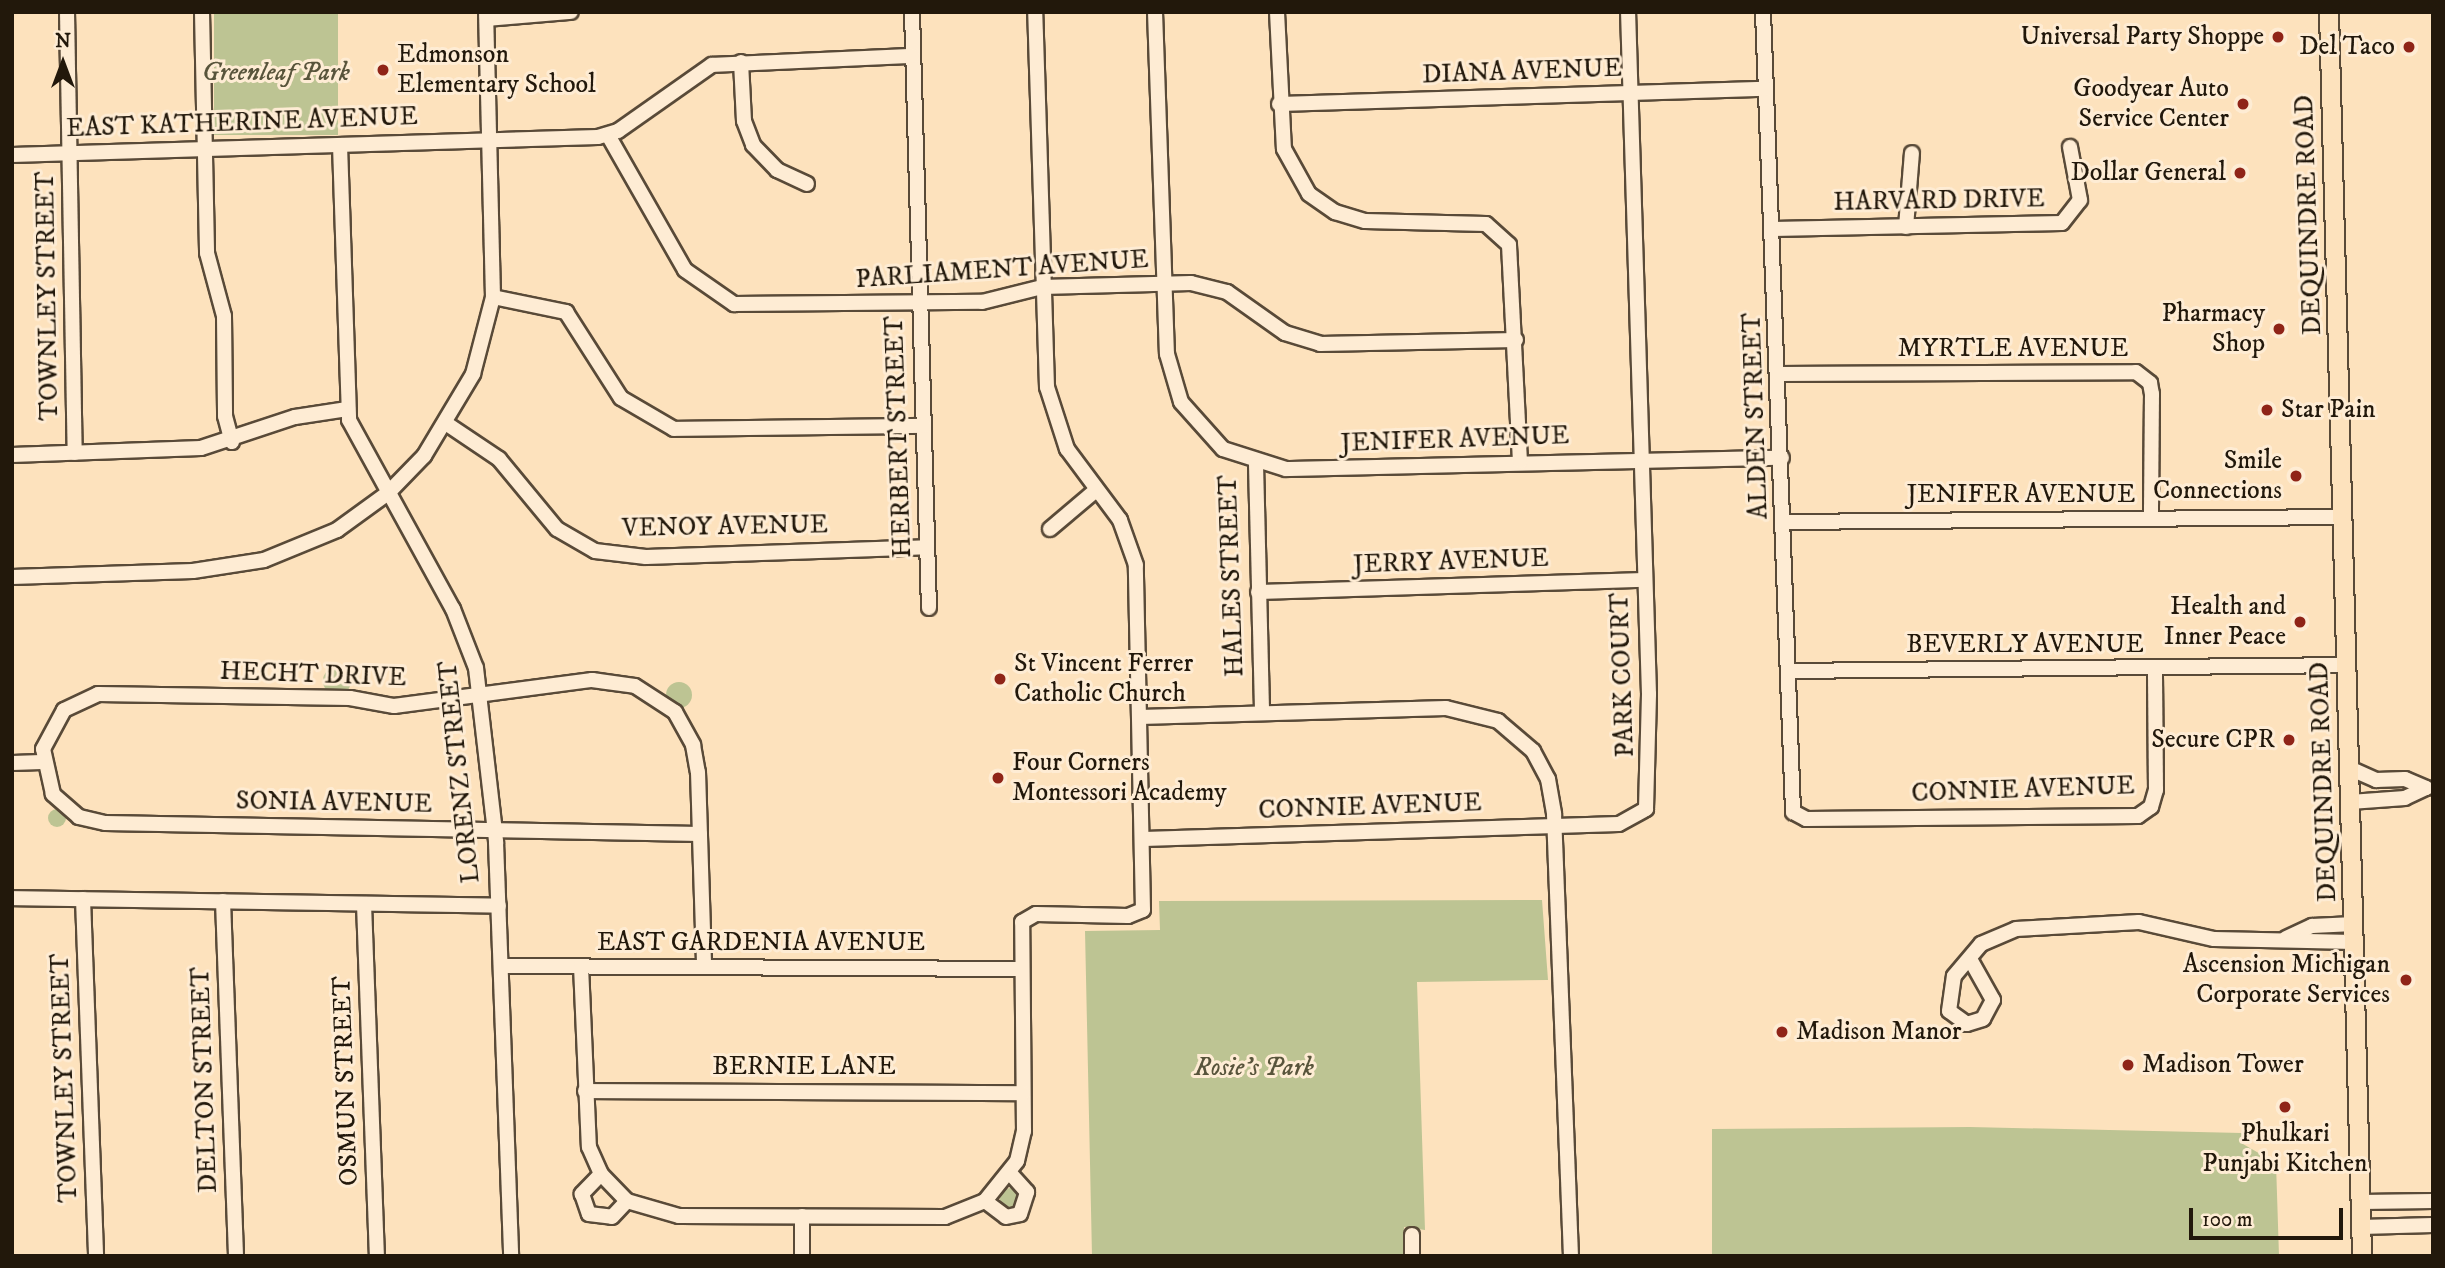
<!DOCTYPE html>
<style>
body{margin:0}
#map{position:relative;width:2445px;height:1268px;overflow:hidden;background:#fde2bd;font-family:"IM FELL DW Pica",serif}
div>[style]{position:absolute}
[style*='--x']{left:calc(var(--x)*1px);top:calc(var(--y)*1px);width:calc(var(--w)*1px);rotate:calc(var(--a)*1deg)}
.green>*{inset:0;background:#bdc493;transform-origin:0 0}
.round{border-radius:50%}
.roads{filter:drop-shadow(2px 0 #594a38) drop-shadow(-2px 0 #594a38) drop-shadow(0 2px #594a38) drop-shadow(0 -2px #594a38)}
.minor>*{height:14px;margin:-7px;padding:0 7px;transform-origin:7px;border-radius:7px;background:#feecd4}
.major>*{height:18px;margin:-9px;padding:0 9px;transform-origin:9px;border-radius:9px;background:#fde2bd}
.dots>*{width:19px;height:19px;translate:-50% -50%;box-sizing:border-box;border:4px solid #feecd4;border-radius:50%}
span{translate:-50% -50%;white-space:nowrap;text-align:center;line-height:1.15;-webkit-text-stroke:6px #feecd4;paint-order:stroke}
.poi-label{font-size:26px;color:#22180b}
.right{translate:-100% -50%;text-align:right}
.left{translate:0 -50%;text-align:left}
.street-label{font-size:26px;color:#22180b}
.park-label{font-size:26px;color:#58543b;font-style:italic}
.frame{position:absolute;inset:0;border:14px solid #22180b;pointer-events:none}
.north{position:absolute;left:28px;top:28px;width:70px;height:70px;-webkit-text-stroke:5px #feecd4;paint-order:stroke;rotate:0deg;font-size:19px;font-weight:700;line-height:28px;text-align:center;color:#22180b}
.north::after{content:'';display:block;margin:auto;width:24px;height:32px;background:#22180b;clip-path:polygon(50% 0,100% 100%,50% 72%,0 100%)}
.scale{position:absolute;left:2189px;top:1208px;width:154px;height:32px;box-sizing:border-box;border:4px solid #22180b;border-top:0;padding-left:9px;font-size:21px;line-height:24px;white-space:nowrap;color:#22180b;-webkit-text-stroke:5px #feecd4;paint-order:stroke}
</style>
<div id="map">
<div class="green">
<i style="left:214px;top:12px;width:124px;height:123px"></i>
<i class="round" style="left:323px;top:667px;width:28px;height:28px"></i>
<i class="round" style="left:666px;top:682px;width:26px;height:26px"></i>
<i class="round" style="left:48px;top:809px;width:18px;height:18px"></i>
<i style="clip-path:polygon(1542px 900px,1548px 980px,1417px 982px,1425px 1230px,1404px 1227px,1405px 1256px,1092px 1256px,1085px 931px,1160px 930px,1159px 901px)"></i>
<i style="clip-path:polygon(1970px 1127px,2242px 1133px,2243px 1144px,2276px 1163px,2279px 1256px,1712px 1256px,1712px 1129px)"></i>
<i class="round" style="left:1000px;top:1188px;width:22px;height:22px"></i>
</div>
<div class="roads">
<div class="minor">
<i style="--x:67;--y:12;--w:441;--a:89"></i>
<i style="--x:202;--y:12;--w:241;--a:88.8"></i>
<i style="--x:207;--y:253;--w:65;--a:74.9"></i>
<i style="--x:224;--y:316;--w:100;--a:89.4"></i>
<i style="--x:225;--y:416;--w:27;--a:75"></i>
<i style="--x:912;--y:12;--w:596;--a:88.37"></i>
<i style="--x:1155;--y:12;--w:342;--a:88"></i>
<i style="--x:1167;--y:354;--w:50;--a:73.7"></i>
<i style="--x:1181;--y:402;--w:63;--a:48.2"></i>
<i style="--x:1223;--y:449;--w:66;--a:17.6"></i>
<i style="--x:1286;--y:469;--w:496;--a:-1.3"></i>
<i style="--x:1277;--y:12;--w:137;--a:87.1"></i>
<i style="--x:1284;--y:149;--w:51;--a:60.9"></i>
<i style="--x:1309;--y:194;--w:32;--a:35"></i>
<i style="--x:1335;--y:212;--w:31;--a:17"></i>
<i style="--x:1365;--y:221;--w:121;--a:1.4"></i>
<i style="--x:1486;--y:224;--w:31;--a:42"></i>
<i style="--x:1509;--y:245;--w:217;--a:87.1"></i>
<i style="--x:1763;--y:12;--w:801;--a:87.85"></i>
<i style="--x:1793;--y:812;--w:15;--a:28"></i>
<i style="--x:1806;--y:819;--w:332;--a:-0.5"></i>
<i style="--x:2138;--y:816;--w:16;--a:-35"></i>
<i style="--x:2151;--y:807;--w:18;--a:-74"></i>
<i style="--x:2156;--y:790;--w:122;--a:-90.5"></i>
<i style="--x:487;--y:19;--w:84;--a:-4.8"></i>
<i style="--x:741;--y:62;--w:59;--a:87.1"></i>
<i style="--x:744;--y:121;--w:26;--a:69"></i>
<i style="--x:753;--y:145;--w:35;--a:46"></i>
<i style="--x:777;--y:170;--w:33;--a:25"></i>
<i style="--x:1279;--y:104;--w:487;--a:-1.8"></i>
<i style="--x:608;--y:135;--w:155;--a:60.3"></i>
<i style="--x:685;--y:270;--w:60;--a:34.8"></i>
<i style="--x:734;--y:304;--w:248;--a:-0.5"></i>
<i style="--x:982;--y:302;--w:62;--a:-14"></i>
<i style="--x:1042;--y:287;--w:149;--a:-1.5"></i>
<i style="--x:1191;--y:283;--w:37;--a:14"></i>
<i style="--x:1227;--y:292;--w:71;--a:35.3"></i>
<i style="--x:1285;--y:333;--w:37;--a:17"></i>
<i style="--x:1320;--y:344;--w:196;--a:-1.2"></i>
<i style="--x:340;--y:145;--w:275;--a:88.1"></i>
<i style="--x:349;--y:420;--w:216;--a:61.2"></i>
<i style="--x:453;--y:609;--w:63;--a:68.7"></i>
<i style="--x:476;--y:668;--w:175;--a:83.4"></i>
<i style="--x:496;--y:842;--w:414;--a:87.9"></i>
<i style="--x:12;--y:155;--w:586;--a:-1.76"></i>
<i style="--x:598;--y:137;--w:21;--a:-17"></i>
<i style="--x:618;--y:131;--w:115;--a:-35.1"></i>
<i style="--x:712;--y:65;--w:201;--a:-2.6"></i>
<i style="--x:1906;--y:227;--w:74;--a:-85.4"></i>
<i style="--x:1773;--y:229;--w:289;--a:-1.2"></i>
<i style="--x:2062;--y:223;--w:29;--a:-52"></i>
<i style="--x:2080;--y:200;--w:54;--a:-100.7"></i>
<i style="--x:493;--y:297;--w:75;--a:11.6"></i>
<i style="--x:566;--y:312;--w:102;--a:57.4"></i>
<i style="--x:621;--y:398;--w:61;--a:30.3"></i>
<i style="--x:674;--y:429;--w:250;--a:-0.7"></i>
<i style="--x:1779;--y:374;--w:357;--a:-0.3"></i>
<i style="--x:2136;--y:372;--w:18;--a:38"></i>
<i style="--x:2150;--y:383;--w:11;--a:80"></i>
<i style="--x:2152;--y:394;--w:124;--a:90.5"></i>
<i style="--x:447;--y:424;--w:63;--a:33.9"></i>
<i style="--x:499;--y:459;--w:91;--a:50.4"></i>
<i style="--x:557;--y:529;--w:44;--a:30.1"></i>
<i style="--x:595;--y:551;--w:51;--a:6.7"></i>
<i style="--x:646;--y:557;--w:281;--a:-2"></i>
<i style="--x:12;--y:455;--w:189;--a:-2.1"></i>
<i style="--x:201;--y:448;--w:99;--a:-18.3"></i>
<i style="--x:295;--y:417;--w:53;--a:-8.7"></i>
<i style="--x:1256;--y:464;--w:249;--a:88.6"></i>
<i style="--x:1784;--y:522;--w:559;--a:-0.51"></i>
<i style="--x:1050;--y:529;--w:59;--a:-40.2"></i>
<i style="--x:12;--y:577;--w:181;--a:-1.9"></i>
<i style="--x:193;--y:571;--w:72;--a:-8.8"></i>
<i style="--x:264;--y:560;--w:79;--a:-22.3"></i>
<i style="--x:337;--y:530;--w:63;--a:-36"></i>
<i style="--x:388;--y:493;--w:52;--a:-45.8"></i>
<i style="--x:424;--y:456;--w:96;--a:-59.1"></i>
<i style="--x:473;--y:374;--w:80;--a:-75.4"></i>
<i style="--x:493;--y:297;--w:285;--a:-91.4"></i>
<i style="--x:1258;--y:592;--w:387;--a:-1.8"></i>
<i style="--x:1788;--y:671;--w:559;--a:-0.61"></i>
<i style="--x:1140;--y:717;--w:306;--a:-1.7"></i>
<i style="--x:1446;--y:708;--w:54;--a:14"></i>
<i style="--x:1498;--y:721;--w:46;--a:40.6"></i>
<i style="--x:1533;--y:751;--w:32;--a:62"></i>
<i style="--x:1548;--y:779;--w:36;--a:80"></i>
<i style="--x:1554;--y:814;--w:442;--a:87.8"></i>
<i style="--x:12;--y:763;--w:30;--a:-2"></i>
<i style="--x:2349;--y:768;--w:30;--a:24"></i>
<i style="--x:2376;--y:780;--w:29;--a:-2"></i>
<i style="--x:2405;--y:779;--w:23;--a:23"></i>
<i style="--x:2426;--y:788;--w:23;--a:155"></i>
<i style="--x:2405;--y:798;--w:55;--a:175.8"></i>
<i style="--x:700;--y:834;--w:595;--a:-178.94"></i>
<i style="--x:105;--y:823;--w:27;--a:-167"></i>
<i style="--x:79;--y:817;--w:35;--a:-139"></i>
<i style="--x:53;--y:794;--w:46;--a:-102.5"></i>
<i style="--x:43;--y:749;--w:44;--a:-61.7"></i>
<i style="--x:64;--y:710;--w:38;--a:-25"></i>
<i style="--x:98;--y:694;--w:252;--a:0.9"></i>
<i style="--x:350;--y:698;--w:45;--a:10.3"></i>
<i style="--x:394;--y:706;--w:200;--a:-7.5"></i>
<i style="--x:592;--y:680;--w:43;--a:7.9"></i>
<i style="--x:635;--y:686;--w:48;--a:33"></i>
<i style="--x:675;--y:712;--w:38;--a:61"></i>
<i style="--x:693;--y:745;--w:27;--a:80"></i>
<i style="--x:698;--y:772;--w:195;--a:88.2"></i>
<i style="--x:1144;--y:839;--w:475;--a:-1.8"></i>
<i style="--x:1619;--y:824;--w:31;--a:-29"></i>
<i style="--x:1646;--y:809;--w:115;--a:-88.5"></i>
<i style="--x:1649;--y:694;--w:682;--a:-91.76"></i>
<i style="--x:12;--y:898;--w:487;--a:0.9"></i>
<i style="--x:83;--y:899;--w:357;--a:87.9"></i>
<i style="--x:223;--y:901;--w:355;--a:87.9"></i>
<i style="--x:364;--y:904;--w:352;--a:87.9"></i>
<i style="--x:2286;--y:938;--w:29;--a:-25"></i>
<i style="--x:2312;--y:926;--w:42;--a:-2.7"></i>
<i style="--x:1970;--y:959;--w:47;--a:60.7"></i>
<i style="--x:1993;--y:1000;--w:21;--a:118"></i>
<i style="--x:1983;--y:1019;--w:17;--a:163"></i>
<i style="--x:1967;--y:1024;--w:22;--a:-144"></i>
<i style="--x:1949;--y:1011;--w:35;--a:-82"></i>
<i style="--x:1954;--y:976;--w:42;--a:-49.8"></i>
<i style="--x:1981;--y:944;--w:38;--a:-23"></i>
<i style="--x:2016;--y:929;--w:123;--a:-3.3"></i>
<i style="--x:2139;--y:922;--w:77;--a:12.8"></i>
<i style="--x:2214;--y:939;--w:140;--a:1.2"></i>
<i style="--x:501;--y:966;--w:519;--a:0.33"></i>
<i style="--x:581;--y:966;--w:181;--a:87.5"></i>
<i style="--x:589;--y:1147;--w:30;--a:66"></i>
<i style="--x:601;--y:1174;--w:37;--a:46"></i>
<i style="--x:627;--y:1201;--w:54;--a:16.1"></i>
<i style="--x:679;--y:1216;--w:266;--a:0.2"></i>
<i style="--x:945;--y:1217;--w:43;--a:-21.8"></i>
<i style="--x:985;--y:1201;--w:51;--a:-51.3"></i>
<i style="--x:1017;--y:1161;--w:31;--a:-77"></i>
<i style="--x:1024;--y:1131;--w:209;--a:-90.5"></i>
<i style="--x:1022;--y:922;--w:16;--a:-30"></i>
<i style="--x:1036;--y:914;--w:92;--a:1.2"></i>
<i style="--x:1128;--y:916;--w:16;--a:-22"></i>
<i style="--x:1143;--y:910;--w:345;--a:-91.2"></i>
<i style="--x:1136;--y:565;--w:48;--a:-109.6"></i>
<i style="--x:1120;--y:520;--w:89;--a:-126.7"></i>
<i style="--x:1067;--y:449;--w:65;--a:-107.9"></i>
<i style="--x:1047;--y:387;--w:375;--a:-91.8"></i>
<i style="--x:585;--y:1091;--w:438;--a:0.3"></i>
<i style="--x:601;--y:1174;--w:28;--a:134"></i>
<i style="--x:582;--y:1194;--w:21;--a:71"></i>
<i style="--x:589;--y:1214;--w:23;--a:7"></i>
<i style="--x:612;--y:1217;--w:22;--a:-47"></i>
<i style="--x:985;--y:1201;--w:26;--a:37"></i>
<i style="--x:1006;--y:1217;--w:14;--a:-12"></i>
<i style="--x:1020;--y:1214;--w:23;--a:-72"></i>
<i style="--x:1027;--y:1192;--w:24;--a:-132"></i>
<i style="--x:2361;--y:1202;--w:72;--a:-0.8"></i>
<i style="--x:2361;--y:1227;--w:72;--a:-1.6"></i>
<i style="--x:1412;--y:1235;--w:21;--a:90"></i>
<i style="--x:802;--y:1256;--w:40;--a:-90"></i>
</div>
<div class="major">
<i style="--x:2329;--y:12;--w:1244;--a:88.48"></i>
</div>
</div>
<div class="dots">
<i style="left:2278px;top:37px;background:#8f2418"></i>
<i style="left:2409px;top:47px;background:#8f2418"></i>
<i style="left:383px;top:70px;background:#8f2418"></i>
<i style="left:2243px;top:104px;background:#8f2418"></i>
<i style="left:2240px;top:173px;background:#8f2418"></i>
<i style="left:2279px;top:329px;background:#8f2418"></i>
<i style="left:2267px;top:410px;background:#8f2418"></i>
<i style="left:2296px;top:476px;background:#8f2418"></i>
<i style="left:2300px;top:622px;background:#8f2418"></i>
<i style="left:1000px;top:679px;background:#8f2418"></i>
<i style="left:2289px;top:740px;background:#8f2418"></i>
<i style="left:998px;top:778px;background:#8f2418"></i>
<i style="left:2406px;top:980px;background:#8f2418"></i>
<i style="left:1782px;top:1032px;background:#8f2418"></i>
<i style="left:2128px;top:1065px;background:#8f2418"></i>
<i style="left:2285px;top:1107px;background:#8f2418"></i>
</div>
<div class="poi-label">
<span class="right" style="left:2264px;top:37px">Universal Party Shoppe</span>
<span class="right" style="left:2395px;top:47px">Del Taco</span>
<span class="left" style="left:397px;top:70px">Edmonson<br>Elementary School</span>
<span class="right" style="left:2229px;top:104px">Goodyear Auto<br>Service Center</span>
<span class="right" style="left:2226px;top:173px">Dollar General</span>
<span class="right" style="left:2265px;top:329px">Pharmacy<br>Shop</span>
<span class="left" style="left:2281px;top:410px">Star Pain</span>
<span class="right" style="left:2282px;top:476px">Smile<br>Connections</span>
<span class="right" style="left:2286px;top:622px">Health and<br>Inner Peace</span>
<span class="left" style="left:1014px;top:679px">St Vincent Ferrer<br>Catholic Church</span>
<span class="right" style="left:2275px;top:740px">Secure CPR</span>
<span class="left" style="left:1012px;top:778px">Four Corners<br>Montessori Academy</span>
<span class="right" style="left:2390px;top:980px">Ascension Michigan<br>Corporate Services</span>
<span class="left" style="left:1796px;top:1032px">Madison Manor</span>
<span class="left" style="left:2142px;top:1065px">Madison Tower</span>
<span style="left:2285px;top:1149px">Phulkari<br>Punjabi Kitchen</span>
</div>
<div class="street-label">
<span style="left:1522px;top:72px;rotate:-2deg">DIANA AVENUE</span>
<span style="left:242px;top:123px;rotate:-2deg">EAST KATHERINE AVENUE</span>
<span style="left:1939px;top:201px;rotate:-1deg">HARVARD DRIVE</span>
<span style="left:2309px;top:215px;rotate:-92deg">DEQUINDRE ROAD</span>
<span style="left:1002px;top:270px;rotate:-4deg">PARLIAMENT AVENUE</span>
<span style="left:48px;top:296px;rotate:-91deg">TOWNLEY STREET</span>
<span style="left:2013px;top:349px">MYRTLE AVENUE</span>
<span style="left:1756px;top:416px;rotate:-92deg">ALDEN STREET</span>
<span style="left:899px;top:437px;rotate:-92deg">HERBERT STREET</span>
<span style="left:1455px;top:440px;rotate:-2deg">JENIFER AVENUE</span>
<span style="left:2021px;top:495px">JENIFER AVENUE</span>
<span style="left:725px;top:527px;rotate:-1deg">VENOY AVENUE</span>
<span style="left:1451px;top:562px;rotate:-2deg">JERRY AVENUE</span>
<span style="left:1232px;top:576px;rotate:-92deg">HALES STREET</span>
<span style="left:2025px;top:645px">BEVERLY AVENUE</span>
<span style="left:313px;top:675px;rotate:2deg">HECHT DRIVE</span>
<span style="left:1623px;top:675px;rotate:-92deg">PARK COURT</span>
<span style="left:460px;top:772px;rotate:-96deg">LORENZ STREET</span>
<span style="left:2324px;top:782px;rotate:-92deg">DEQUINDRE ROAD</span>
<span style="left:2023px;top:790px;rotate:-2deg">CONNIE AVENUE</span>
<span style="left:334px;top:803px;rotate:1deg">SONIA AVENUE</span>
<span style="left:1370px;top:807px;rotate:-2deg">CONNIE AVENUE</span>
<span style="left:761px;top:943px">EAST GARDENIA AVENUE</span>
<span style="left:804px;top:1067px">BERNIE LANE</span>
<span style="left:65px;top:1078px;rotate:-92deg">TOWNLEY STREET</span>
<span style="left:205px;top:1080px;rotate:-92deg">DELTON STREET</span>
<span style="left:346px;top:1081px;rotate:-92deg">OSMUN STREET</span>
</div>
<div class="park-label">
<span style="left:276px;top:73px">Greenleaf Park</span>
<span style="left:1254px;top:1068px">Rosie's Park</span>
</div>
<div class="frame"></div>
<div class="north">N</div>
<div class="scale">100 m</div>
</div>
